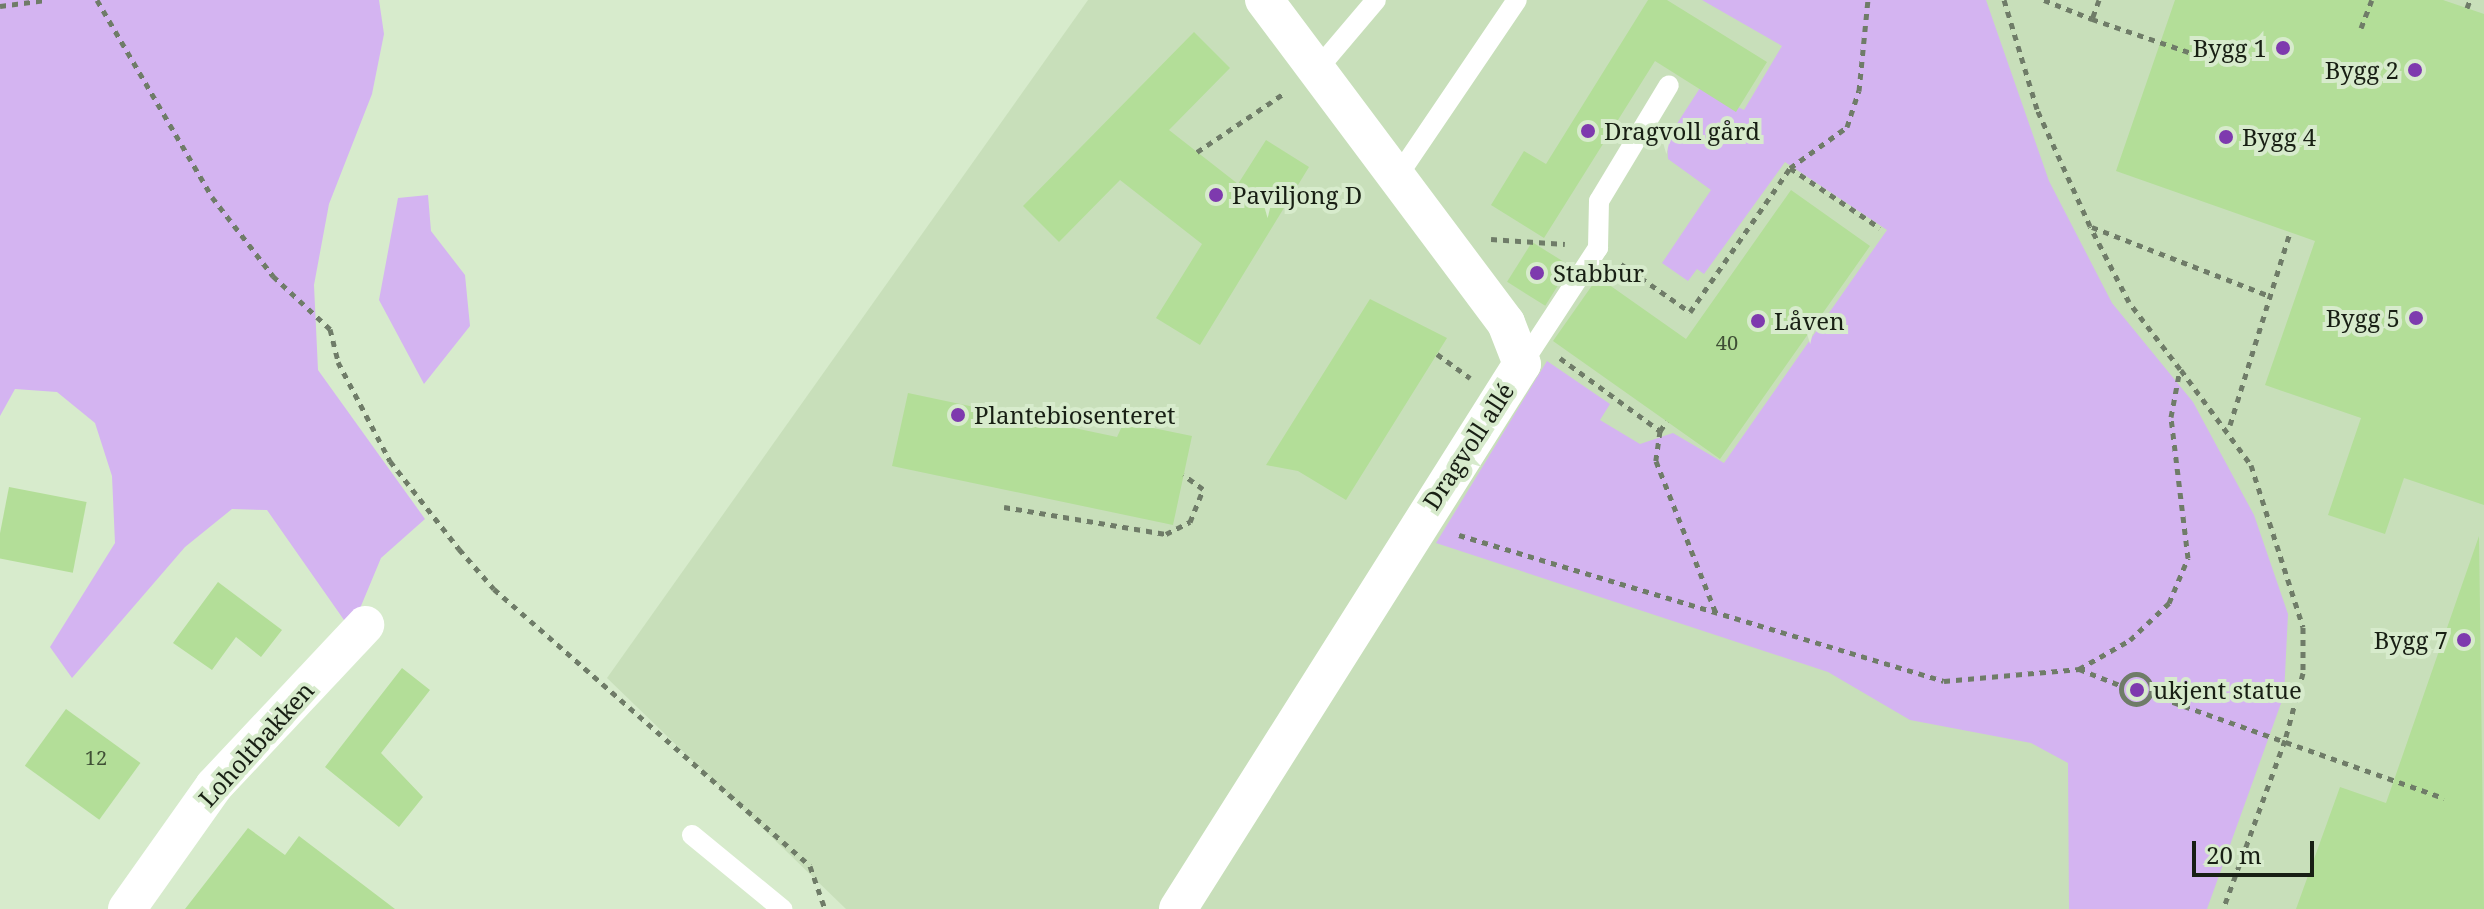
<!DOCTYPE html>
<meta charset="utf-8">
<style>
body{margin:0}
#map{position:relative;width:2484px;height:909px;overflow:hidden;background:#d7ebcc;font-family:"Noto Serif",serif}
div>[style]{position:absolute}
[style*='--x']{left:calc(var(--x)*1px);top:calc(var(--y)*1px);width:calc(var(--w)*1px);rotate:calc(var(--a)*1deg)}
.built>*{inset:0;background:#c8dfba}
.green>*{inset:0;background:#d4b4f1}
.building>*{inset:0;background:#b3de98;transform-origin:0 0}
.path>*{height:5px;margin-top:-2.5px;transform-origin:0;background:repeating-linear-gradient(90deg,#6f7c68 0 6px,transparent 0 12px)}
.path>.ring{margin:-2.5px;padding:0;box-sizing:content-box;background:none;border:5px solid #6f7c68;border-radius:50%}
.service>*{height:20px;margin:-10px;padding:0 10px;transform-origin:10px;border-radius:10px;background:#fff}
.minor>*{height:38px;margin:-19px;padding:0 19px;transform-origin:19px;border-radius:19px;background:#fff}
.dots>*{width:22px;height:22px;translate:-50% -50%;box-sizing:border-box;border:4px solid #d7ebcc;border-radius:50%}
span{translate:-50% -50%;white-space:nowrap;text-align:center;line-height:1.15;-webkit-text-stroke:8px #d7ebcc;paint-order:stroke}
.number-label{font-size:20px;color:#3f4f35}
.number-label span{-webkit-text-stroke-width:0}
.poi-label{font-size:24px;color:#181f14}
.right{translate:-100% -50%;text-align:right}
.left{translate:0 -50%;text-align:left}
.street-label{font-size:24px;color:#181f14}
.scale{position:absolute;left:2192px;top:841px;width:122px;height:36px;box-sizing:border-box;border:4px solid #181f14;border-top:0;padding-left:10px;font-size:24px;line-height:28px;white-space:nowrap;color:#181f14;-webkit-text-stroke:6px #d7ebcc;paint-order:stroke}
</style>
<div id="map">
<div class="built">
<i style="clip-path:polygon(1088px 0,2484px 0,2484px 909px,846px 909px,607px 678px)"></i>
</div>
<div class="green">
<i style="clip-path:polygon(0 0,379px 0,384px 34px,372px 94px,329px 204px,314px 285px,318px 370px,425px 519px,381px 558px,351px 630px,267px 510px,232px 509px,185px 547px,72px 678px,50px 647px,115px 543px,112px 476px,95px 423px,57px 392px,15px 389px,0 416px)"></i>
<i style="clip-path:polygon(1702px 0,1986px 0,2049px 181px,2112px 303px,2193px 402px,2254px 515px,2288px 614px,2284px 695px,2207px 909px,2069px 909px,2068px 763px,2031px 743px,1910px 720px,1828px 672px,1436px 543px,1547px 361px,1610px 404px,1600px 420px,1640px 444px,1673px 433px,1724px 463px,1887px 230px,1785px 162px,1704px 274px,1697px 269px,1688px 281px,1662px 263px,1711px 190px,1668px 159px,1667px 139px,1700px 88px,1744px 110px,1782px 46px)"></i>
<i style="clip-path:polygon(428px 195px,431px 231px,465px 275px,470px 326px,424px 384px,379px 300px,398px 198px)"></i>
</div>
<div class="building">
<i style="clip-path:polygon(1648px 0,1667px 0,1767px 62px,1736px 112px,1655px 61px,1544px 238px,1491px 205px,1524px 151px,1546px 164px)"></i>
<i style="clip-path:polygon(2175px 0,2443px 0,2484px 14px,2484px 505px,2404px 478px,2385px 534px,2328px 515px,2361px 418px,2265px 385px,2315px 241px,2116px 171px)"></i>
<i style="clip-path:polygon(1194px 32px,1230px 68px,1169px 130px,1238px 184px,1266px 140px,1309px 167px,1200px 345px,1156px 318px,1202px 244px,1120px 180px,1059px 242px,1023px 206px)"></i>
<i style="clip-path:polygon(1791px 190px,1870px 246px,1720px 459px,1553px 341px,1598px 277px,1686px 339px)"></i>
<i style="left:1532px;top:242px;width:45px;height:47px;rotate:32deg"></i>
<i style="clip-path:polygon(1370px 299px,1447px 338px,1346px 500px,1298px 471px,1266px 465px)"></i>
<i style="clip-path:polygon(908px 393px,1117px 437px,1124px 422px,1192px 436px,1173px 525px,892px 466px)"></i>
<i style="left:9px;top:487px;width:79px;height:72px;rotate:11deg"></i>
<i style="clip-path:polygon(2479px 536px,2484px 909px,2296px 909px,2340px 787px,2386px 803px)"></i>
<i style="clip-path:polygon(218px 582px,282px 630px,261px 657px,236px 637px,212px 670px,173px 643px)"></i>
<i style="clip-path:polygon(402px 668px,430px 690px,381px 753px,423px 797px,399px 827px,325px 767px)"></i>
<i style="left:66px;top:709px;width:92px;height:70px;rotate:36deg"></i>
<i style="clip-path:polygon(248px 828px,285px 855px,299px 836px,395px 909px,185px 909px)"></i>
</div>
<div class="path">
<i style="--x:97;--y:0;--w:228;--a:59.7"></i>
<i style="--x:212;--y:197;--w:100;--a:52.3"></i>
<i style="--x:273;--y:276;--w:78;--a:42.9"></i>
<i style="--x:330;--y:329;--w:34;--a:76"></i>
<i style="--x:338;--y:362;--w:112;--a:62.3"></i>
<i style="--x:390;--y:461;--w:112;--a:51.9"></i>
<i style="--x:459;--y:549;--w:53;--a:48.8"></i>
<i style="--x:494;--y:589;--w:420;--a:41.2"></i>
<i style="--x:810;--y:866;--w:46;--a:70.8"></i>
<i style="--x:2044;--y:0;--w:52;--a:21.6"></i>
<i style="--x:2099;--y:0;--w:20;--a:110"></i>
<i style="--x:2092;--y:19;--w:124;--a:18.9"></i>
<i style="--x:0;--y:6;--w:46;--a:-7.4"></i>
<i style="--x:2467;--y:8;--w:9;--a:-69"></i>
<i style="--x:2361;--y:28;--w:30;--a:-69"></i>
<i style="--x:1197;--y:152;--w:107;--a:-34"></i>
<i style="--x:1790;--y:168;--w:108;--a:33.7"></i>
<i style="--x:2092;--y:227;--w:191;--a:21.2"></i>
<i style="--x:1491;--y:239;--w:74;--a:3.9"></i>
<i style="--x:1621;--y:264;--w:84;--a:34.8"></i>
<i style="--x:1690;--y:312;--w:175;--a:-55.2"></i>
<i style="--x:1790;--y:168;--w:70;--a:-35.7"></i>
<i style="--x:1847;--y:127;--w:38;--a:-72"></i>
<i style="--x:1859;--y:91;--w:91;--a:-84.4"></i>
<i style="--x:1437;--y:354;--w:41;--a:36"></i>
<i style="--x:1560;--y:358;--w:124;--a:36.1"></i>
<i style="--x:1660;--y:431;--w:30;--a:98"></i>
<i style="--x:1656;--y:461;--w:163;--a:68.5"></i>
<i style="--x:2181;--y:370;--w:118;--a:53.6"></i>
<i style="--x:2251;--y:465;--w:170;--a:72.2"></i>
<i style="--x:2303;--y:627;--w:46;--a:90"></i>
<i style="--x:2303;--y:673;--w:69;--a:105"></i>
<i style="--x:2285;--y:740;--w:180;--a:110.1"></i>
<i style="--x:2230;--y:425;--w:202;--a:-72.7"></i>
<i style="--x:1660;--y:431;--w:12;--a:-55"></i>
<i style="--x:1004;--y:507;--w:164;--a:9.5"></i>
<i style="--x:1166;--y:534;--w:27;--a:-27"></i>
<i style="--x:1190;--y:522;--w:35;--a:-68"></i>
<i style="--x:1203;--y:489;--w:24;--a:-144"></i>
<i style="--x:1459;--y:535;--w:506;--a:16.75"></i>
<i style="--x:1944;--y:681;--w:136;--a:-5.1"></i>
<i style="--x:2079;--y:669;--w:59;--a:-29.6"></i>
<i style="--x:2130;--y:640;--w:54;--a:-43.5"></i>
<i style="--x:2169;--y:603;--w:49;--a:-67.1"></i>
<i style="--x:2188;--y:558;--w:142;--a:-96.9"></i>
<i style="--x:2171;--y:417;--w:49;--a:-79.4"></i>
<i style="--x:2180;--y:369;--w:84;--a:-127.3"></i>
<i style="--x:2129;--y:302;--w:85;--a:-117.2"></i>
<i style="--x:2090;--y:226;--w:128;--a:-114.4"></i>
<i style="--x:2037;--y:109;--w:114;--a:-106.8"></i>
<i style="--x:2079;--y:669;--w:46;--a:21.6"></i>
<i class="ring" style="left:2121px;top:674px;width:25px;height:25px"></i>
<i style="--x:2150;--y:694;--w:312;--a:19.5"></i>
</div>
<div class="service">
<i style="--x:1315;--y:72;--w:94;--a:-49.7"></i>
<i style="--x:1395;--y:180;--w:217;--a:-55.9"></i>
<i style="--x:1522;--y:364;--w:139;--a:-56.8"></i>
<i style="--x:1598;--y:248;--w:47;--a:-88.8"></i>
<i style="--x:1599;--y:201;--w:135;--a:-58.9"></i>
<i style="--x:692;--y:835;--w:117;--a:39.4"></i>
</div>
<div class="minor">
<i style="--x:127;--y:909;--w:151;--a:-54.7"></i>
<i style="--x:214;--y:786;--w:221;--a:-46.8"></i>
<i style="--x:1178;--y:909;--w:644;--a:-57.74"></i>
<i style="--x:1522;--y:364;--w:44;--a:-111.3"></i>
<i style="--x:1506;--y:323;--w:404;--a:-126.8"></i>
</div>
<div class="dots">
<i style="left:2283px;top:48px;background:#7e3aae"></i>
<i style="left:2415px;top:70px;background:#7e3aae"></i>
<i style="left:1588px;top:131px;background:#7e3aae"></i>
<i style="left:2226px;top:137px;background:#7e3aae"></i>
<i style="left:1216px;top:195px;background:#7e3aae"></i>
<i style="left:1537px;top:273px;background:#7e3aae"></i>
<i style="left:2416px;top:318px;background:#7e3aae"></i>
<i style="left:1758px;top:321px;background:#7e3aae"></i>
<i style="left:958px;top:415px;background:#7e3aae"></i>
<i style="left:2464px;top:640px;background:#7e3aae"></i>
<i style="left:2137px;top:690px;background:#7e3aae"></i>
</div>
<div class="number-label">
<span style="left:1727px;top:342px">40</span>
<span style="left:96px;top:757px">12</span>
</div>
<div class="poi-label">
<span class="right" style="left:2267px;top:48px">Bygg 1</span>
<span class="right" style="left:2399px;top:70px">Bygg 2</span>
<span class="left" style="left:1604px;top:131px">Dragvoll gård</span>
<span class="left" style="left:2242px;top:137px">Bygg 4</span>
<span class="left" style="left:1232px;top:195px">Paviljong D</span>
<span class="left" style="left:1553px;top:273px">Stabbur</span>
<span class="right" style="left:2400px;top:318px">Bygg 5</span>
<span class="left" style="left:1774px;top:321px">Låven</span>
<span class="left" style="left:974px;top:415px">Plantebiosenteret</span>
<span class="right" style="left:2448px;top:640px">Bygg 7</span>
<span class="left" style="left:2153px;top:690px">ukjent statue</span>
</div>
<div class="street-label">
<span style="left:1468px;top:446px;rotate:-57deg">Dragvoll allé</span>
<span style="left:256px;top:744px;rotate:-48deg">Loholtbakken</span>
</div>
<div class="scale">20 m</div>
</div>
